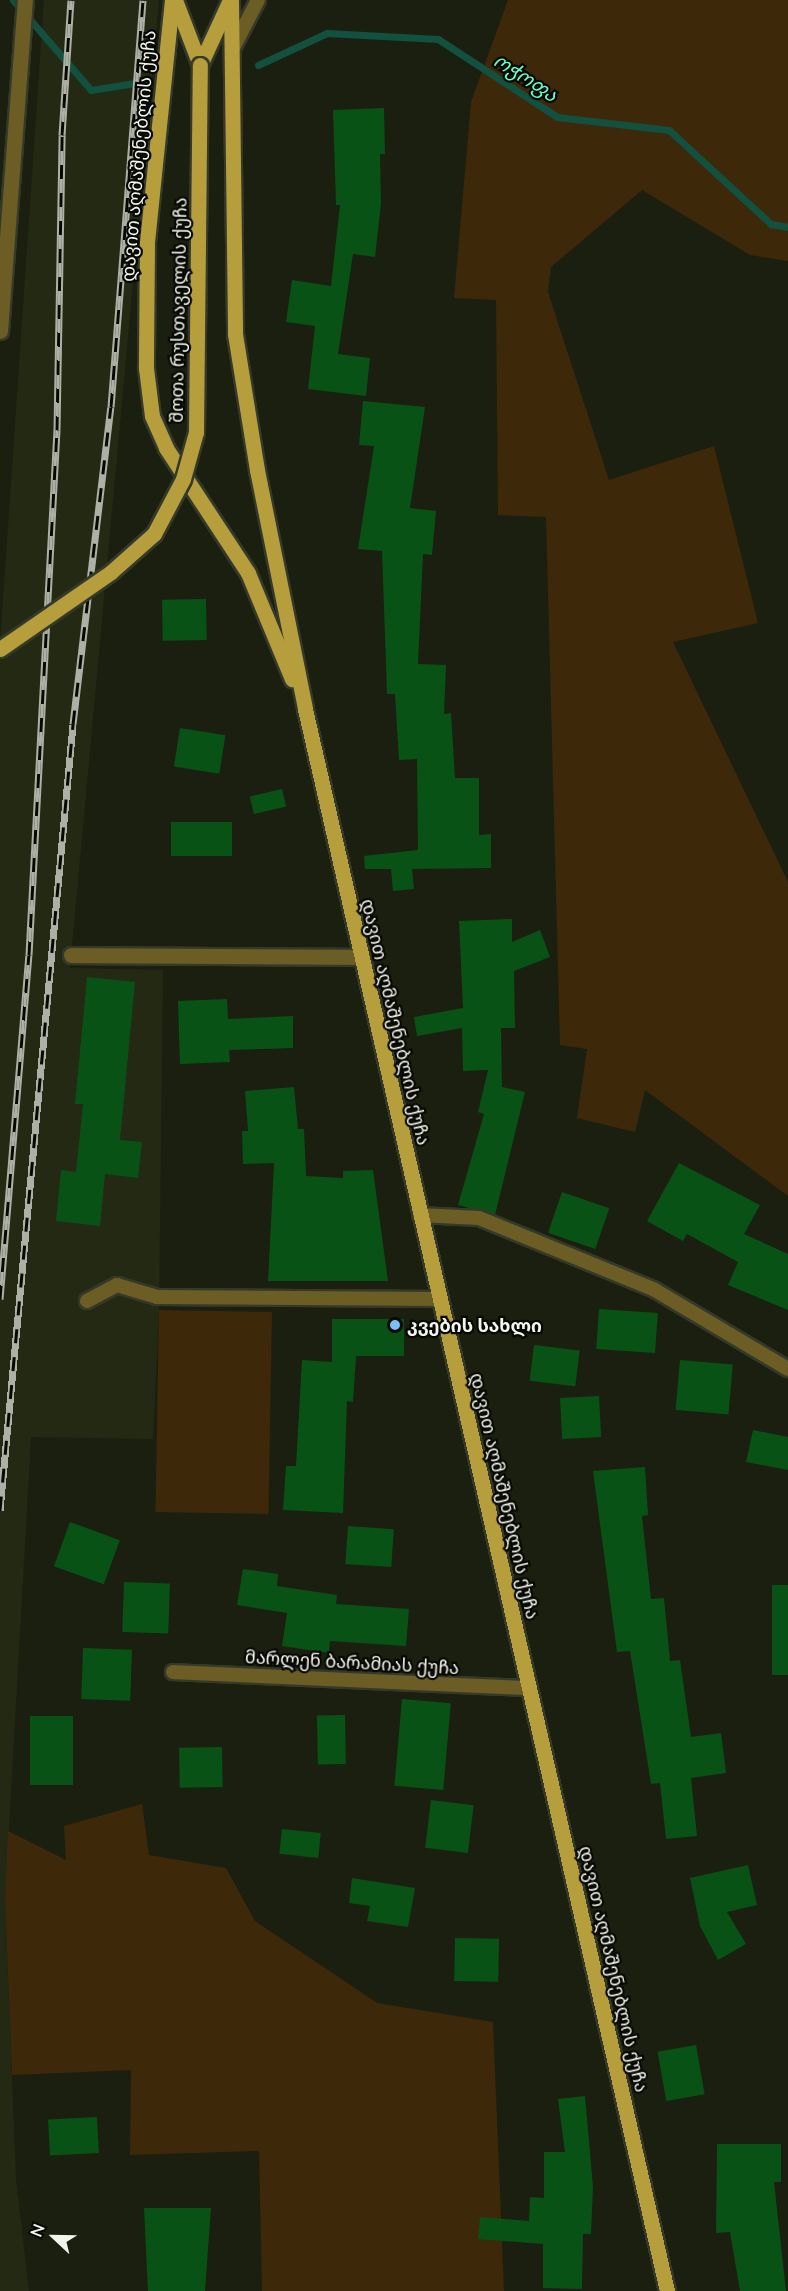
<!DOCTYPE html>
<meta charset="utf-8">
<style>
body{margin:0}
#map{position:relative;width:788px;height:2291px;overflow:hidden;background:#1b1f10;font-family:Lato,"Noto Sans Georgian",sans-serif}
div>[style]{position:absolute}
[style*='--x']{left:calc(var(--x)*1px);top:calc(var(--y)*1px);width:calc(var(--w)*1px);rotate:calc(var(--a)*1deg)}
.built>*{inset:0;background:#242913}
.green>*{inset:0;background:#3e280a;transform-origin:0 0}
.stream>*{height:7px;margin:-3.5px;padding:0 3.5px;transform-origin:3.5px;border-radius:3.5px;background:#12513f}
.building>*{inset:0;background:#095215;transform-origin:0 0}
.roads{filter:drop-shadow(2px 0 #35392a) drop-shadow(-2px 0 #35392a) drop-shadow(0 2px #35392a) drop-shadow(0 -2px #35392a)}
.service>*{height:14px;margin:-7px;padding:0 7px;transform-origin:7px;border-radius:7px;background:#6b5d23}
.minor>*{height:15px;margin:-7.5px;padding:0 7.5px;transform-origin:7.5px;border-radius:7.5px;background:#6b5d23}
.primary>*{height:15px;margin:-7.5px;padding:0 7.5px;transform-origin:7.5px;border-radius:7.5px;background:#b69e3d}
.rail>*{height:7px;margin-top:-3.5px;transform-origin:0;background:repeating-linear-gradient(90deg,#070803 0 14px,#adb0a5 0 28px);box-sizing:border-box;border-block:2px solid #adb0a5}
.bridges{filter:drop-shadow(2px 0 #35392a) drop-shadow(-2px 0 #35392a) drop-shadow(0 2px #35392a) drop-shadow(0 -2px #35392a)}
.primary-bridge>*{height:15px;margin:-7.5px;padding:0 7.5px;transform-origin:7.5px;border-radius:7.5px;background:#b69e3d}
.dots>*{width:16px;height:16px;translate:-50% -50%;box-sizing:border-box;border:3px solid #070803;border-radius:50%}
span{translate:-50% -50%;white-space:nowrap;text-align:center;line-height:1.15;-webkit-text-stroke:4.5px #070803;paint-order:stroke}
.street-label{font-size:18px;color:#f2f5eb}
.poi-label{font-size:18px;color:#f2f5eb;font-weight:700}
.left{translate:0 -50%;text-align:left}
.water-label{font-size:20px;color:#65fcce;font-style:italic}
.north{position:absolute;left:24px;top:2207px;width:60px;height:60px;-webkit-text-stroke:4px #070803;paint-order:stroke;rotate:292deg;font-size:16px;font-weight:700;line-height:24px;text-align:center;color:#f2f5eb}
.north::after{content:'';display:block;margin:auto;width:21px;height:27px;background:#f2f5eb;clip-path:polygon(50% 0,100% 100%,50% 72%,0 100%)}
</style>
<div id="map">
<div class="built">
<i style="clip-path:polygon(44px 0,159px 0,70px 968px,163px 970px,159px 1310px,153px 1439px,31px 1437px,5px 1899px,16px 2179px,29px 2291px,0 2291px,0 644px)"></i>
</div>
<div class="green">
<i style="clip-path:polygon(508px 0,788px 0,788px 261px,750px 255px,642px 190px,551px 267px,548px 292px,609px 480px,714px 446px,758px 623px,673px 642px,788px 882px,788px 1196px,645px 1090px,635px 1132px,577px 1118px,587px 1049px,560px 1045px,546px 517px,498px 515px,496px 300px,454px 298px,471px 102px)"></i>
<i style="left:159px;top:1310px;width:113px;height:202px;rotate:1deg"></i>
<i style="clip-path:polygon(142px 1804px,149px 1855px,226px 1868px,255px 1921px,377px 2003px,493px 2022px,504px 2291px,262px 2291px,259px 2151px,130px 2155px,131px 2070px,12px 2075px,5px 1899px,8px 1831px,66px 1860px,64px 1826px)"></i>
</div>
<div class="stream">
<i style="--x:13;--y:0;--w:119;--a:49.1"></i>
<i style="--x:91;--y:90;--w:57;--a:-9.1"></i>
<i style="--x:258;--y:65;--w:76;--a:-24.9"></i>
<i style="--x:327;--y:33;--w:111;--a:3.1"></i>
<i style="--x:438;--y:39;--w:142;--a:33.2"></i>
<i style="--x:557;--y:117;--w:113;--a:6.6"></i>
<i style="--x:669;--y:130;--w:139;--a:42.7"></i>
<i style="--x:771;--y:224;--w:17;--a:10"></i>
</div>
<div class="building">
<i style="clip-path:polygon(384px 108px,385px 154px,380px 154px,381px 204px,375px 257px,353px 254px,338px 354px,370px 358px,366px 396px,308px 389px,315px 326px,286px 322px,292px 280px,331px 286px,340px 205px,336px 205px,333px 110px)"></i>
<i style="clip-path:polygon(363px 401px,425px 407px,410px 508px,436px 511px,432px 555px,423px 554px,418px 664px,446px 665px,444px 714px,451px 713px,455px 778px,479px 778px,479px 835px,491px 834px,491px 868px,412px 869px,414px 889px,393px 891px,391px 869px,365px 869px,364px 856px,418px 850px,417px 759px,399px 760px,395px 694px,387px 694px,382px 551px,358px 549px,374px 446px,359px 445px)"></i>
<i style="left:206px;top:599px;width:41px;height:44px;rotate:89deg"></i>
<i style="left:180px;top:728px;width:46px;height:39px;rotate:9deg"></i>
<i style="left:282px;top:789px;width:18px;height:33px;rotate:77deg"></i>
<i style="left:171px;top:822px;width:61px;height:34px"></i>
<i style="clip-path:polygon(512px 919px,512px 942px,540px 930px,550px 957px,514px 971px,515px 1028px,501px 1028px,502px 1087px,525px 1092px,495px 1215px,458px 1205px,484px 1114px,478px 1112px,488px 1070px,463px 1071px,462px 1028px,417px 1036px,414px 1017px,463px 1008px,459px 921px)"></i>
<i style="clip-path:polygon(87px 977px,135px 982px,120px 1140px,142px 1142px,138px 1178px,105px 1174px,100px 1226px,56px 1221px,61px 1170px,76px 1172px,83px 1104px,75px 1104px)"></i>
<i style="clip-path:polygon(227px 999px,228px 1019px,293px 1016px,293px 1048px,229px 1050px,230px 1062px,180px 1064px,178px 1001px)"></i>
<i style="clip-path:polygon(294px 1087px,298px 1129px,304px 1129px,306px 1176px,343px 1178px,343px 1171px,373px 1170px,388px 1281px,268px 1281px,274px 1163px,243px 1164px,242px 1131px,248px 1131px,245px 1091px)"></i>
<i style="clip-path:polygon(679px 1163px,760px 1205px,744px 1234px,788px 1254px,788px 1310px,728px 1285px,738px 1262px,687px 1234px,683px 1241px,647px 1221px)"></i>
<i style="left:562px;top:1192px;width:50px;height:43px;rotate:19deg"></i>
<i style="left:599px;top:1309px;width:59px;height:40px;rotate:4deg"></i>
<i style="clip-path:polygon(332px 1319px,404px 1319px,404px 1356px,356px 1356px,353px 1402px,347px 1401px,343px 1513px,283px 1510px,286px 1466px,296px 1466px,302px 1360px,332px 1362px)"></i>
<i style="left:534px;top:1345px;width:46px;height:36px;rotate:7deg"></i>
<i style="left:680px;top:1360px;width:53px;height:50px;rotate:5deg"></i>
<i style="left:599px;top:1396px;width:41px;height:39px;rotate:87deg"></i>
<i style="clip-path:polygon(753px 1430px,788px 1437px,788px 1470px,746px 1462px)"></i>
<i style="clip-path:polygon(645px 1467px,648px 1515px,642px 1516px,651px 1599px,664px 1598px,670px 1661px,680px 1660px,691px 1737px,721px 1733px,726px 1773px,691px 1778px,697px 1836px,666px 1839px,660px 1783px,651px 1784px,630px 1651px,617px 1652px,593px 1471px)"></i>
<i style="left:70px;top:1522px;width:53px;height:47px;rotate:20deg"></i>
<i style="left:348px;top:1526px;width:46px;height:38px;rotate:4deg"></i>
<i style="clip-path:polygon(243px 1569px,278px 1574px,277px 1586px,337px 1595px,336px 1604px,409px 1609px,406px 1646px,330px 1641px,329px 1653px,282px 1646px,287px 1613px,237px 1605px)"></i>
<i style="left:124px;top:1582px;width:46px;height:50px;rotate:2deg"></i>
<i style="left:772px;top:1585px;width:16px;height:90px"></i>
<i style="left:83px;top:1648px;width:49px;height:51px;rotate:2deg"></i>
<i style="left:402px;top:1699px;width:49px;height:87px;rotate:5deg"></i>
<i style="left:345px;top:1715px;width:49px;height:28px;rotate:89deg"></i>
<i style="left:30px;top:1716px;width:43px;height:69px"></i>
<i style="left:222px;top:1747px;width:40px;height:43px;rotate:89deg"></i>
<i style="left:431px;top:1800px;width:43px;height:48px;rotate:7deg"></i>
<i style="left:282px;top:1829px;width:39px;height:25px;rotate:6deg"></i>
<i style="clip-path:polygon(748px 1865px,757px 1905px,727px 1912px,746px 1944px,718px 1960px,700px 1926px,690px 1878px)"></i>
<i style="clip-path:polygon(352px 1878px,415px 1888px,408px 1927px,367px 1921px,370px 1906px,349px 1903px)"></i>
<i style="left:455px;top:1938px;width:44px;height:43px;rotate:1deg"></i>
<i style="left:696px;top:2045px;width:50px;height:39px;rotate:80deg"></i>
<i style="clip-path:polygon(585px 2096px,593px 2187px,591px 2234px,583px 2234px,582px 2289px,543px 2288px,543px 2244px,478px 2239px,480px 2217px,529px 2221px,530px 2197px,544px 2198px,544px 2152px,565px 2152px,558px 2099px)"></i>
<i style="left:97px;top:2117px;width:36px;height:49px;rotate:87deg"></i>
<i style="clip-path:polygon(717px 2144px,781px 2144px,781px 2182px,774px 2182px,786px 2291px,740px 2291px,730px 2232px,716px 2233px)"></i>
<i style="clip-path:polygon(144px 2208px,211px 2208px,205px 2291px,148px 2291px)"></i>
</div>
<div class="roads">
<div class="service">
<i style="--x:232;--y:50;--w:56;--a:-62.5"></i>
<i style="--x:420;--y:1215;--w:59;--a:2.9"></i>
<i style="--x:479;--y:1218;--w:190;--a:22.2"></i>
<i style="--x:655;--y:1290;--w:155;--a:30.7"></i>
<i style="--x:87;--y:1301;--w:34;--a:-28"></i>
<i style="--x:117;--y:1285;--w:42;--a:16.7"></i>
<i style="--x:157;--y:1297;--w:283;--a:0.4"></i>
<i style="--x:173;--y:1672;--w:356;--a:2.6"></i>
</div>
<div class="minor">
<i style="--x:0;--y:331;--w:332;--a:-85.7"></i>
<i style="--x:71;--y:955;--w:291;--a:0.4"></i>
</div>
<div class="primary">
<i style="--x:172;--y:0;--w:244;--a:95.9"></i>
<i style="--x:147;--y:243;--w:125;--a:90.5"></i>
<i style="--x:146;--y:368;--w:48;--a:82.9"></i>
<i style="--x:152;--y:416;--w:35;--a:66"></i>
<i style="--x:166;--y:448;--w:149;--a:56.7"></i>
<i style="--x:248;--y:573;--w:115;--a:67.5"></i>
<i style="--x:175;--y:0;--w:70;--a:69"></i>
<i style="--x:231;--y:0;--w:334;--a:89.3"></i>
<i style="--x:235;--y:334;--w:138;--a:80.8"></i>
<i style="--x:257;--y:470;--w:244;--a:78.6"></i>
<i style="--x:305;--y:709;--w:1623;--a:77.11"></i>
<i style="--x:200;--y:65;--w:69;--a:-65.3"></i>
</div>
</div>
<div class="rail">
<i style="--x:0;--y:1299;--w:345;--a:-85.2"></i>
<i style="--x:29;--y:955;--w:526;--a:-86.95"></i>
<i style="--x:57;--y:430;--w:295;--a:-89"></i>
<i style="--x:62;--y:135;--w:135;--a:-86.2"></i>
<i style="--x:0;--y:1510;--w:789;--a:-84.69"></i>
<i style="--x:73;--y:724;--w:319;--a:-83.2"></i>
<i style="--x:111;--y:407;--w:408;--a:-85.5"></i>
</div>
<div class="bridges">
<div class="primary-bridge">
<i style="--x:0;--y:649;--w:135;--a:-34.7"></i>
<i style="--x:111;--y:572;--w:57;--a:-41.5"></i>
<i style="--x:154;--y:534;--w:62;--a:-62.2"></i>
<i style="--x:183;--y:479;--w:49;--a:-74.5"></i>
<i style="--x:196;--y:432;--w:367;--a:-89.4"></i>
</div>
</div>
<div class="dots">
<i style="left:395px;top:1325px;background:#79bff8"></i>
</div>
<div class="street-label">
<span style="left:138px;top:156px;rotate:-85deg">დავით აღმაშენებლის ქუჩა</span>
<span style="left:178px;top:310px;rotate:-89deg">შოთა რუსთაველის ქუჩა</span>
<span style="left:396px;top:1022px;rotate:77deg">დავით აღმაშენებლის ქუჩა</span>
<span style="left:505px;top:1496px;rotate:77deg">დავით აღმაშენებლის ქუჩა</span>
<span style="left:352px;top:1662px;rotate:3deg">მარლენ ბარამიას ქუჩა</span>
<span style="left:614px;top:1969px;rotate:77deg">დავით აღმაშენებლის ქუჩა</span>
</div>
<div class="poi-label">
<span class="left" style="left:407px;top:1325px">კვების სახლი</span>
</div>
<div class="water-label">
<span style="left:526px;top:77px;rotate:33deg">ოჭოფა</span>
</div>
<div class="north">N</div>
</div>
